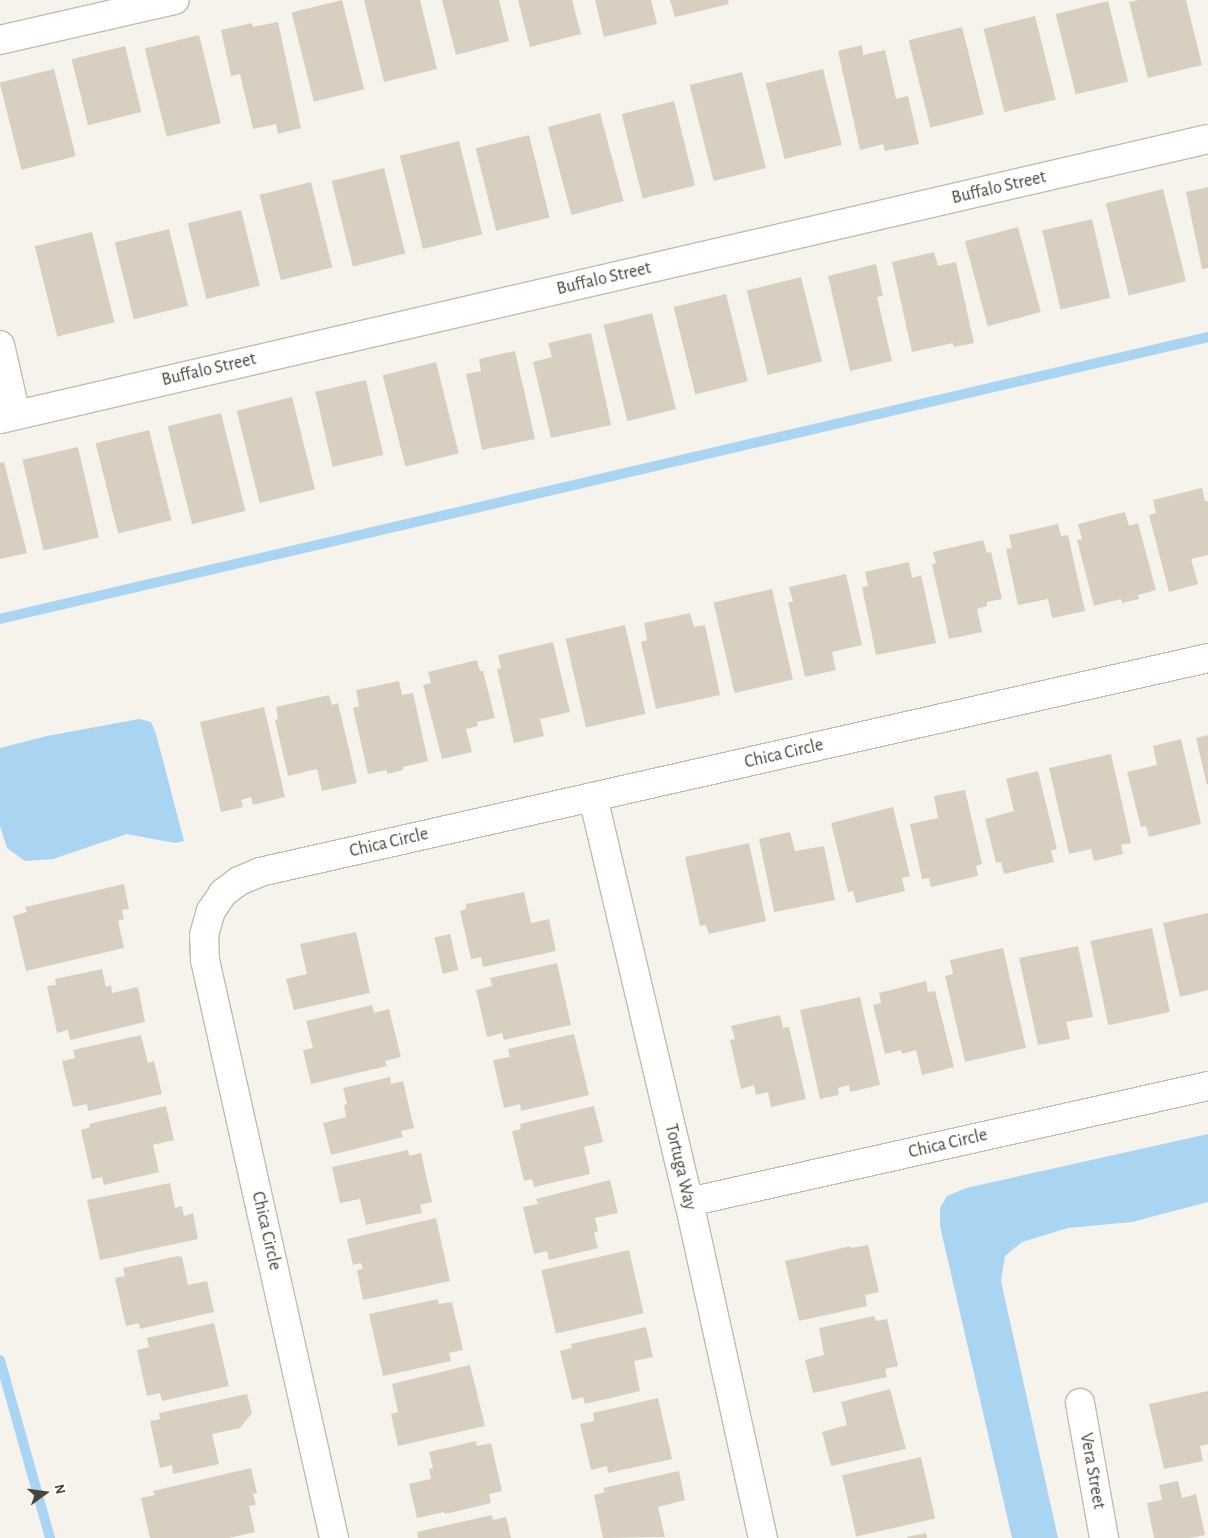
<!DOCTYPE html>
<style>
body{margin:0}
#map{position:relative;width:1208px;height:1538px;overflow:hidden;background:#f6f3ec;font-family:"Alegreya Sans",sans-serif}
div>[style]{position:absolute}
[style*='--x']{left:calc(var(--x)*1px);top:calc(var(--y)*1px);width:calc(var(--w)*1px);rotate:calc(var(--a)*1deg)}
.water>*{inset:0;background:#a9d4f2}
.stream>*{height:10px;margin:-5px;padding:0 5px;transform-origin:5px;border-radius:5px;background:#a9d4f2}
.building>*{inset:0;background:#d8cfc1;transform-origin:0 0}
.roads{filter:drop-shadow(1px 0 #c2bbae) drop-shadow(-1px 0 #c2bbae) drop-shadow(0 1px #c2bbae) drop-shadow(0 -1px #c2bbae)}
.minor>*{height:28px;margin:-14px;padding:0 14px;transform-origin:14px;border-radius:14px;background:#fff}
span{translate:-50% -50%;white-space:nowrap;text-align:center;line-height:1.15;-webkit-text-stroke:4px #fff;paint-order:stroke}
.street-label{font-size:18px;color:#4b4439}
.north{position:absolute;left:20px;top:1468px;width:50px;height:50px;-webkit-text-stroke:4px #fff;paint-order:stroke;rotate:76deg;font-size:14px;font-weight:700;line-height:20px;text-align:center;color:#4b4439}
.north::after{content:'';display:block;margin:auto;width:18px;height:22px;background:#4b4439;clip-path:polygon(50% 0,100% 100%,50% 72%,0 100%)}
</style>
<div id="map">
<div class="water">
<i style="clip-path:polygon(139px 719px,151px 722px,156px 734px,184px 841px,175px 843px,127px 834px,53px 859px,25px 861px,7px 848px,0 826px,0 748px,47px 736px)"></i>
<i style="clip-path:polygon(1208px 1134px,1208px 1202px,1132px 1222px,1068px 1228px,1022px 1242px,1005px 1256px,1001px 1281px,1058px 1538px,1012px 1538px,940px 1226px,940px 1208px,947px 1196px,966px 1188px)"></i>
</div>
<div class="stream">
<i style="--x:0;--y:619;--w:1240;--a:-13.14"></i>
<i style="--x:0;--y:1360;--w:185;--a:74.3"></i>
</div>
<div class="building">
<i style="left:342px;top:0;width:92px;height:52px;rotate:76deg"></i>
<i style="clip-path:polygon(364px 0,420px 0,437px 69px,384px 82px)"></i>
<i style="clip-path:polygon(442px 0,499px 0,509px 41px,456px 55px)"></i>
<i style="clip-path:polygon(518px 0,572px 0,581px 34px,530px 47px)"></i>
<i style="clip-path:polygon(595px 0,651px 0,657px 24px,604px 37px)"></i>
<i style="clip-path:polygon(670px 0,728px 0,729px 4px,675px 17px)"></i>
<i style="clip-path:polygon(1139px 0,1186px 0,1202px 65px,1148px 78px,1129px 2px)"></i>
<i style="left:1108px;top:1px;width:83px;height:54px;rotate:76deg"></i>
<i style="left:1035px;top:16px;width:86px;height:53px;rotate:76deg"></i>
<i style="clip-path:polygon(278px 22px,301px 128px,278px 134px,276px 124px,253px 129px,240px 74px,231px 76px,221px 30px,252px 23px,253px 27px)"></i>
<i style="left:962px;top:27px;width:90px;height:55px;rotate:76deg"></i>
<i style="left:199px;top:35px;width:91px;height:56px;rotate:76deg"></i>
<i style="clip-path:polygon(862px 45px,863px 55px,885px 50px,896px 99px,908px 96px,919px 144px,885px 151px,883px 144px,860px 150px,838px 51px)"></i>
<i style="left:125px;top:46px;width:68px;height:55px;rotate:76deg"></i>
<i style="left:54px;top:69px;width:90px;height:56px;rotate:76deg"></i>
<i style="left:823px;top:69px;width:78px;height:59px;rotate:76deg"></i>
<i style="left:742px;top:72px;width:99px;height:54px;rotate:76deg"></i>
<i style="left:674px;top:101px;width:87px;height:54px;rotate:76deg"></i>
<i style="left:600px;top:113px;width:91px;height:54px;rotate:75deg"></i>
<i style="left:529px;top:135px;width:85px;height:55px;rotate:76deg"></i>
<i style="left:459px;top:141px;width:96px;height:61px;rotate:76deg"></i>
<i style="left:384px;top:168px;width:88px;height:54px;rotate:76deg"></i>
<i style="left:311px;top:182px;width:88px;height:53px;rotate:76deg"></i>
<i style="clip-path:polygon(1208px 187px,1208px 268px,1202px 269px,1186px 192px)"></i>
<i style="left:1163px;top:189px;width:95px;height:59px;rotate:76deg"></i>
<i style="left:241px;top:210px;width:78px;height:55px;rotate:76deg"></i>
<i style="left:1092px;top:219px;width:81px;height:51px;rotate:77deg"></i>
<i style="left:1018px;top:227px;width:88px;height:55px;rotate:75deg"></i>
<i style="left:169px;top:229px;width:79px;height:56px;rotate:76deg"></i>
<i style="left:92px;top:232px;width:93px;height:59px;rotate:76deg"></i>
<i style="clip-path:polygon(934px 252px,938px 266px,956px 262px,974px 343px,954px 347px,953px 343px,912px 352px,892px 262px)"></i>
<i style="clip-path:polygon(876px 264px,883px 296px,877px 297px,892px 361px,850px 371px,828px 276px)"></i>
<i style="left:801px;top:277px;width:87px;height:56px;rotate:76deg"></i>
<i style="left:726px;top:294px;width:90px;height:54px;rotate:76deg"></i>
<i style="left:652px;top:313px;width:99px;height:50px;rotate:76deg"></i>
<i style="clip-path:polygon(591px 333px,611px 425px,551px 438px,533px 362px,552px 357px,548px 343px)"></i>
<i style="clip-path:polygon(515px 351px,535px 439px,482px 450px,466px 374px,481px 371px,479px 359px)"></i>
<i style="left:436px;top:362px;width:94px;height:55px;rotate:76deg"></i>
<i style="left:366px;top:380px;width:77px;height:52px;rotate:77deg"></i>
<i style="left:292px;top:397px;width:95px;height:57px;rotate:76deg"></i>
<i style="left:221px;top:413px;width:101px;height:55px;rotate:76deg"></i>
<i style="left:149px;top:430px;width:93px;height:55px;rotate:76deg"></i>
<i style="left:78px;top:447px;width:93px;height:57px;rotate:77deg"></i>
<i style="clip-path:polygon(4px 462px,27px 553px,0 559px,0 463px)"></i>
<i style="clip-path:polygon(1202px 488px,1205px 501px,1208px 501px,1208px 555px,1191px 559px,1198px 584px,1169px 592px,1149px 515px,1156px 513px,1153px 500px)"></i>
<i style="clip-path:polygon(1125px 512px,1129px 526px,1138px 523px,1156px 590px,1138px 595px,1139px 599px,1122px 603px,1121px 599px,1094px 606px,1077px 540px,1082px 539px,1078px 524px)"></i>
<i style="clip-path:polygon(1058px 524px,1061px 536px,1068px 535px,1085px 611px,1052px 618px,1048px 599px,1018px 605px,1006px 549px,1012px 548px,1009px 535px)"></i>
<i style="clip-path:polygon(983px 540px,987px 553px,991px 552px,1002px 599px,987px 602px,987px 606px,977px 609px,982px 632px,949px 639px,932px 564px,936px 563px,933px 552px)"></i>
<i style="clip-path:polygon(909px 562px,912px 578px,921px 575px,936px 643px,876px 655px,862px 587px,868px 586px,865px 572px)"></i>
<i style="clip-path:polygon(846px 574px,862px 645px,832px 652px,836px 670px,805px 677px,788px 602px,793px 602px,789px 587px)"></i>
<i style="left:772px;top:589px;width:93px;height:60px;rotate:77deg"></i>
<i style="clip-path:polygon(690px 613px,694px 627px,705px 625px,720px 695px,656px 709px,641px 642px,647px 640px,644px 623px)"></i>
<i style="left:625px;top:625px;width:91px;height:61px;rotate:77deg"></i>
<i style="clip-path:polygon(553px 642px,570px 712px,540px 719px,544px 736px,514px 743px,497px 669px,501px 668px,498px 655px)"></i>
<i style="clip-path:polygon(477px 660px,480px 671px,483px 671px,495px 718px,477px 722px,478px 726px,466px 729px,472px 752px,442px 759px,423px 685px,431px 683px,428px 672px)"></i>
<i style="clip-path:polygon(399px 681px,402px 695px,413px 693px,428px 761px,403px 767px,403px 770px,387px 774px,387px 770px,368px 774px,353px 708px,359px 706px,356px 690px)"></i>
<i style="clip-path:polygon(329px 695px,332px 705px,338px 703px,357px 783px,322px 791px,317px 769px,288px 776px,275px 720px,278px 719px,276px 707px)"></i>
<i style="clip-path:polygon(264px 707px,285px 797px,253px 805px,251px 797px,241px 800px,243px 807px,221px 812px,200px 722px)"></i>
<i style="clip-path:polygon(1208px 735px,1208px 784px,1207px 785px,1196px 738px)"></i>
<i style="clip-path:polygon(1181px 739px,1201px 824px,1149px 837px,1146px 826px,1141px 827px,1127px 772px,1157px 765px,1153px 746px)"></i>
<i style="clip-path:polygon(1111px 754px,1131px 843px,1121px 845px,1123px 854px,1094px 861px,1091px 849px,1069px 854px,1049px 768px)"></i>
<i style="clip-path:polygon(1038px 771px,1057px 849px,1051px 851px,1054px 862px,1004px 874px,1001px 862px,996px 863px,985px 819px,1014px 811px,1006px 779px)"></i>
<i style="clip-path:polygon(965px 790px,982px 864px,976px 866px,978px 876px,931px 887px,929px 878px,922px 879px,910px 824px,938px 818px,934px 796px)"></i>
<i style="clip-path:polygon(893px 807px,910px 876px,902px 878px,905px 891px,856px 903px,853px 891px,848px 892px,831px 823px)"></i>
<i style="clip-path:polygon(790px 832px,795px 851px,824px 846px,835px 900px,774px 912px,759px 839px)"></i>
<i style="clip-path:polygon(749px 843px,766px 921px,709px 934px,706px 925px,700px 926px,685px 857px)"></i>
<i style="clip-path:polygon(124px 884px,129px 909px,122px 910px,124px 919px,118px 921px,124px 948px,26px 971px,13px 916px,27px 912px,25px 907px)"></i>
<i style="clip-path:polygon(524px 892px,531px 923px,549px 919px,556px 951px,483px 967px,481px 957px,471px 959px,460px 911px,466px 909px,466px 904px)"></i>
<i style="clip-path:polygon(1208px 913px,1208px 990px,1180px 997px,1163px 923px)"></i>
<i style="left:1152px;top:928px;width:86px;height:63px;rotate:78deg"></i>
<i style="clip-path:polygon(356px 932px,370px 993px,294px 1010px,286px 979px,307px 974px,300px 944px)"></i>
<i style="left:450px;top:934px;width:37px;height:16px;rotate:77deg"></i>
<i style="clip-path:polygon(1078px 946px,1093px 1017px,1066px 1022px,1070px 1039px,1038px 1045px,1019px 958px)"></i>
<i style="clip-path:polygon(1003px 948px,1026px 1048px,965px 1062px,945px 976px,953px 974px,950px 960px)"></i>
<i style="clip-path:polygon(557px 963px,571px 1025px,504px 1040px,502px 1033px,487px 1037px,476px 990px,492px 986px,490px 978px)"></i>
<i style="clip-path:polygon(102px 969px,106px 987px,111px 985px,112px 993px,138px 987px,145px 1022px,70px 1040px,68px 1030px,57px 1033px,47px 986px,56px 985px,55px 979px)"></i>
<i style="clip-path:polygon(926px 981px,928px 992px,935px 991px,954px 1067px,922px 1075px,916px 1050px,902px 1054px,901px 1050px,885px 1054px,873px 1005px,881px 1003px,879px 993px)"></i>
<i style="clip-path:polygon(860px 997px,880px 1085px,850px 1092px,849px 1085px,838px 1088px,839px 1095px,820px 1099px,800px 1010px)"></i>
<i style="clip-path:polygon(372px 1005px,374px 1013px,389px 1009px,401px 1057px,385px 1061px,387px 1066px,311px 1084px,303px 1050px,313px 1048px,306px 1021px)"></i>
<i style="clip-path:polygon(780px 1015px,783px 1028px,789px 1027px,806px 1099px,771px 1107px,768px 1092px,756px 1095px,754px 1085px,741px 1089px,730px 1040px,735px 1039px,731px 1026px)"></i>
<i style="clip-path:polygon(574px 1034px,589px 1095px,521px 1111px,520px 1104px,504px 1108px,493px 1060px,510px 1057px,508px 1049px)"></i>
<i style="clip-path:polygon(141px 1035px,148px 1063px,154px 1061px,162px 1094px,88px 1111px,87px 1104px,73px 1107px,62px 1061px,75px 1058px,73px 1050px)"></i>
<i style="clip-path:polygon(390px 1077px,391px 1084px,403px 1081px,414px 1128px,401px 1131px,403px 1137px,331px 1155px,323px 1123px,346px 1117px,344px 1105px,347px 1104px,343px 1088px)"></i>
<i style="clip-path:polygon(166px 1106px,174px 1140px,153px 1145px,159px 1172px,104px 1185px,102px 1177px,92px 1179px,81px 1130px,90px 1127px,89px 1124px)"></i>
<i style="clip-path:polygon(594px 1106px,603px 1142px,584px 1147px,590px 1174px,534px 1187px,532px 1179px,524px 1181px,512px 1131px,521px 1129px,520px 1124px)"></i>
<i style="clip-path:polygon(408px 1150px,409px 1156px,421px 1153px,432px 1202px,420px 1205px,422px 1213px,366px 1225px,360px 1199px,340px 1203px,332px 1167px)"></i>
<i style="clip-path:polygon(610px 1180px,618px 1213px,595px 1218px,598px 1231px,594px 1233px,598px 1248px,549px 1260px,547px 1251px,534px 1254px,523px 1207px,538px 1204px,536px 1199px)"></i>
<i style="clip-path:polygon(170px 1183px,175px 1208px,182px 1206px,184px 1216px,193px 1213px,198px 1239px,100px 1260px,87px 1200px)"></i>
<i style="clip-path:polygon(436px 1218px,450px 1281px,363px 1300px,357px 1270px,363px 1269px,361px 1263px,353px 1265px,347px 1239px)"></i>
<i style="clip-path:polygon(868px 1245px,879px 1292px,865px 1295px,867px 1306px,799px 1321px,785px 1261px,851px 1246px,851px 1248px)"></i>
<i style="left:629px;top:1250px;width:65px;height:90px;rotate:77deg"></i>
<i style="clip-path:polygon(178px 1256px,182px 1257px,188px 1285px,207px 1281px,214px 1312px,140px 1329px,139px 1323px,126px 1326px,115px 1278px,125px 1276px,123px 1268px)"></i>
<i style="clip-path:polygon(438px 1299px,439px 1304px,452px 1302px,463px 1350px,449px 1353px,451px 1361px,383px 1376px,369px 1314px)"></i>
<i style="clip-path:polygon(874px 1316px,876px 1321px,887px 1319px,898px 1366px,885px 1369px,887px 1377px,813px 1393px,805px 1360px,824px 1355px,819px 1328px)"></i>
<i style="clip-path:polygon(214px 1323px,229px 1386px,162px 1401px,160px 1393px,147px 1396px,137px 1350px,149px 1347px,147px 1338px)"></i>
<i style="clip-path:polygon(646px 1327px,653px 1357px,634px 1361px,640px 1391px,585px 1404px,583px 1397px,572px 1400px,560px 1351px,572px 1348px,571px 1344px)"></i>
<i style="clip-path:polygon(470px 1365px,485px 1426px,398px 1446px,391px 1414px,398px 1412px,392px 1384px)"></i>
<i style="clip-path:polygon(890px 1389px,906px 1449px,831px 1466px,822px 1432px,847px 1425px,841px 1402px)"></i>
<i style="clip-path:polygon(1208px 1391px,1208px 1444px,1200px 1446px,1203px 1461px,1164px 1469px,1149px 1404px)"></i>
<i style="clip-path:polygon(247px 1394px,252px 1413px,240px 1428px,212px 1434px,219px 1464px,173px 1474px,172px 1465px,160px 1468px,150px 1421px,160px 1419px,159px 1413px)"></i>
<i style="clip-path:polygon(658px 1398px,672px 1459px,608px 1473px,607px 1466px,591px 1470px,580px 1424px,594px 1421px,593px 1413px)"></i>
<i style="clip-path:polygon(476px 1441px,477px 1446px,491px 1443px,502px 1491px,489px 1494px,491px 1503px,445px 1514px,444px 1512px,417px 1518px,409px 1484px,431px 1479px,429px 1469px,433px 1468px,429px 1452px)"></i>
<i style="left:921px;top:1457px;width:63px;height:81px;rotate:77deg"></i>
<i style="clip-path:polygon(251px 1468px,257px 1493px,253px 1494px,256px 1505px,249px 1506px,255px 1532px,229px 1538px,150px 1538px,141px 1498px,155px 1495px,153px 1491px)"></i>
<i style="clip-path:polygon(679px 1471px,685px 1500px,658px 1507px,665px 1537px,603px 1538px,594px 1495px,605px 1492px,603px 1488px)"></i>
<i style="clip-path:polygon(1178px 1481px,1182px 1498px,1196px 1494px,1205px 1535px,1190px 1538px,1154px 1538px,1147px 1503px,1162px 1500px,1159px 1485px)"></i>
<i style="clip-path:polygon(492px 1515px,493px 1520px,506px 1517px,511px 1538px,418px 1538px,417px 1532px)"></i>
<i style="clip-path:polygon(926px 1533px,927px 1538px,907px 1538px,907px 1537px)"></i>
</div>
<div class="roads">
<div class="minor">
<i style="--x:0;--y:40;--w:179;--a:-12.9"></i>
<i style="--x:0;--y:345;--w:72;--a:77.1"></i>
<i style="--x:0;--y:419;--w:1240;--a:-13.05"></i>
<i style="--x:593;--y:797;--w:416;--a:76.7"></i>
<i style="--x:689;--y:1202;--w:344;--a:77.6"></i>
<i style="--x:689;--y:1202;--w:532;--a:-12.6"></i>
<i style="--x:1080;--y:1403;--w:137;--a:79.9"></i>
<i style="--x:334;--y:1538;--w:592;--a:-102.58"></i>
<i style="--x:205;--y:960;--w:25;--a:-92"></i>
<i style="--x:204;--y:935;--w:25;--a:-74"></i>
<i style="--x:211;--y:911;--w:22;--a:-56"></i>
<i style="--x:223;--y:893;--w:20;--a:-37"></i>
<i style="--x:239;--y:881;--w:23;--a:-23"></i>
<i style="--x:260;--y:872;--w:972;--a:-12.72"></i>
</div>
</div>
<div class="street-label">
<span style="left:999px;top:188px;rotate:-13deg">Buffalo Street</span>
<span style="left:604px;top:279px;rotate:-13deg">Buffalo Street</span>
<span style="left:209px;top:370px;rotate:-13deg">Buffalo Street</span>
<span style="left:784px;top:754px;rotate:-13deg">Chica Circle</span>
<span style="left:389px;top:843px;rotate:-13deg">Chica Circle</span>
<span style="left:948px;top:1144px;rotate:-13deg">Chica Circle</span>
<span style="left:680px;top:1167px;rotate:77deg">Tortuga Way</span>
<span style="left:266px;top:1231px;rotate:77deg">Chica Circle</span>
<span style="left:1092px;top:1471px;rotate:80deg">Vera Street</span>
</div>
<div class="north">N</div>
</div>
